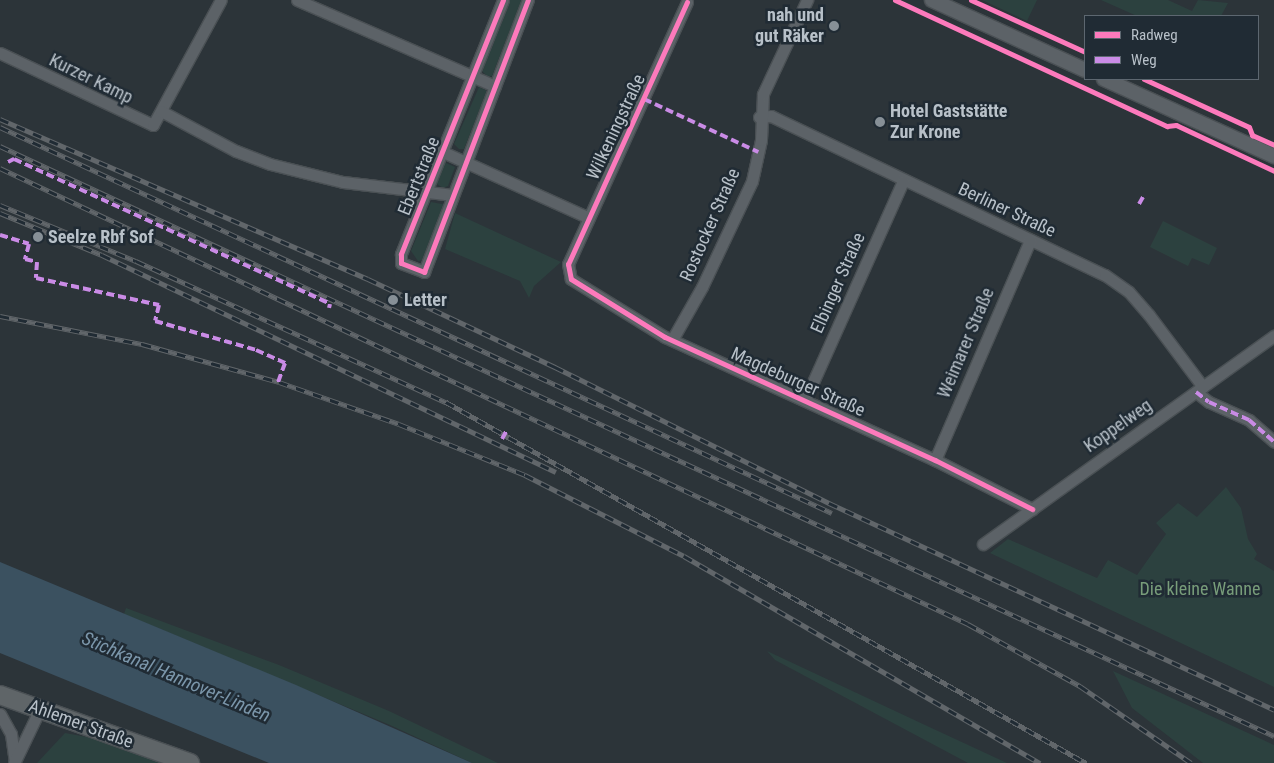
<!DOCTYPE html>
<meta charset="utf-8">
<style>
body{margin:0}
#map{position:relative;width:1274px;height:763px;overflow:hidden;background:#2c3439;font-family:"Roboto Condensed",sans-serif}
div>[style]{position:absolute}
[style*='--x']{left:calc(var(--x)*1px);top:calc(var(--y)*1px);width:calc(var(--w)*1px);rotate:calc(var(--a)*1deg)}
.green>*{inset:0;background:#2c413f}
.water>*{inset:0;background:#3b5160}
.roads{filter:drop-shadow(1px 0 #4a5054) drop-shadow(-1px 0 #4a5054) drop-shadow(0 1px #4a5054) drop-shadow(0 -1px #4a5054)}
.minor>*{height:11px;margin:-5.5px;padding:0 5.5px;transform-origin:5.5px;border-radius:5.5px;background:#5c6267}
.tertiary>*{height:14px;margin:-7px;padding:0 7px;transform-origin:7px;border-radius:7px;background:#5c6267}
.primary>*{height:18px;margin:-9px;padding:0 9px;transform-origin:9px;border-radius:9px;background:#5f6568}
.rail>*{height:5px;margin-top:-2.5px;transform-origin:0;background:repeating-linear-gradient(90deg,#202b34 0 9px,#61666a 0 18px);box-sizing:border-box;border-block:1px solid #61666a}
.quiet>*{height:4px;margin-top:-2px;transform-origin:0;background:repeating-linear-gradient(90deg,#ca8be6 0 8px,transparent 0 12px)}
.cycleway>*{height:5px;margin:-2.5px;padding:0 2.5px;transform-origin:2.5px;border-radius:2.5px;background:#fd7abc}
.dots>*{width:14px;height:14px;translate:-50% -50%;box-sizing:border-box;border:2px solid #202b34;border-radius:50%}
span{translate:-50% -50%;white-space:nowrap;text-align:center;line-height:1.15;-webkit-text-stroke:5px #202b34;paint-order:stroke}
.poi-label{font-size:18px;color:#b8c1c9;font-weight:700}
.right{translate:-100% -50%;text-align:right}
.left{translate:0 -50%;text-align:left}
.street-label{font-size:18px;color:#b8c1c9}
.park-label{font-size:18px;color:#789d7a}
.water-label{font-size:19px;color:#7b96aa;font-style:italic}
.legend{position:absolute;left:1084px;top:15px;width:175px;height:65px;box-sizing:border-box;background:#202b34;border:1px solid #5d6770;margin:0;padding:6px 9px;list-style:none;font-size:15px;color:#b8c1c9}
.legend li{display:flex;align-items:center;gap:10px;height:25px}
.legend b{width:25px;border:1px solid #5d6770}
</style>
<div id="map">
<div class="green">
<i style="clip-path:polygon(510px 0,522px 0,492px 76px,487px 76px,482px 71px)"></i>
<i style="clip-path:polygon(982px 0,1037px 0,1027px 21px)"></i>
<i style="clip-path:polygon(1101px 0,1168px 0,1192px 11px,1198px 0,1228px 3px,1221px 16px,1137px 16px)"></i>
<i style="clip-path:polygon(479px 87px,486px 90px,486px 94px,464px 149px,459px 149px,454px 144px)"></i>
<i style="clip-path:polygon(444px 162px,455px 167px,448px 186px,443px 188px,437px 184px)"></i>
<i style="clip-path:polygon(431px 202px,447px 205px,424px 260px,418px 261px,411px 251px)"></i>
<i style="clip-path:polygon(455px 213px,561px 262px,534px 286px,529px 298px,520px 281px,445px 249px)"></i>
<i style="clip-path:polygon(1163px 221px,1217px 248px,1209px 265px,1192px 258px,1188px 266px,1150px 247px)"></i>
<i style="clip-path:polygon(1226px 487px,1241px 508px,1248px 539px,1257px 554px,1254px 559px,1274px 571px,1274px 687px,990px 553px,1008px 539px,1097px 578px,1108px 560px,1137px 575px,1166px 534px,1156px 523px,1178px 503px,1197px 517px)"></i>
<i style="clip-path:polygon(126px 608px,279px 665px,389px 711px,498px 763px,472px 763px,390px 725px,124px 614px)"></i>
<i style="clip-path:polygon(767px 651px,925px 725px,1007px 763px,968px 763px,775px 660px)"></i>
<i style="clip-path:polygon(1113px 671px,1274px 745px,1274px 763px,1203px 763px,1132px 708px)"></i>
<i style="clip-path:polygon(65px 733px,87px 737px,162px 763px,37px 763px)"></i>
</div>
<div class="water">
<i style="clip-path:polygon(0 562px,296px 685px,472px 763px,269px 763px,0 653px)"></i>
</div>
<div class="roads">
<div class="minor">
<i style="--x:297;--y:0;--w:216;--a:23.5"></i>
<i style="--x:503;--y:0;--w:274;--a:111.9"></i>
<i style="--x:401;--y:254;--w:9;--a:90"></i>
<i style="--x:401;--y:263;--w:25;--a:21"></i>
<i style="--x:424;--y:272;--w:291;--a:-69.1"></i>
<i style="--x:687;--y:2;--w:288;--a:114.4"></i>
<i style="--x:568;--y:264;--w:15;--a:79"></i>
<i style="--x:571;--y:279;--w:110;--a:31.7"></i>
<i style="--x:665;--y:337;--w:297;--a:24.5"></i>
<i style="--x:935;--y:460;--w:109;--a:26.8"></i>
<i style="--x:0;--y:53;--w:169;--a:25.2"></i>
<i style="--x:153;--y:125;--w:142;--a:-61.5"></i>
<i style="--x:161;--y:111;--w:85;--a:28.1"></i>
<i style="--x:236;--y:151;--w:36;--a:21"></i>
<i style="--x:270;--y:164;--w:75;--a:13.9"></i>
<i style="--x:343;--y:182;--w:111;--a:6.7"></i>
<i style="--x:759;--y:117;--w:12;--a:-5"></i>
<i style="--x:771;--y:116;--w:370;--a:25.5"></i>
<i style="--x:1105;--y:275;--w:29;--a:35"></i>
<i style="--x:1129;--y:292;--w:30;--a:49"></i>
<i style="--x:1149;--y:315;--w:90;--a:53.1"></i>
<i style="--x:443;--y:152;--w:160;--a:24.3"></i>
<i style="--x:672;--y:340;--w:61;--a:-60.5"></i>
<i style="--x:702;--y:287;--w:117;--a:-64.7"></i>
<i style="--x:752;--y:181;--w:42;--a:-77.6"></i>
<i style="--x:761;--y:140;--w:46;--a:-87.5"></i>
<i style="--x:763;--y:94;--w:104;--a:-64.9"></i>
<i style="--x:1196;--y:392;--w:16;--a:38"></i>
<i style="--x:1209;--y:402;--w:44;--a:24.2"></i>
<i style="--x:1249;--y:420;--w:33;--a:41"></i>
<i style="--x:805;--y:400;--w:240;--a:-65.9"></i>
<i style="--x:935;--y:460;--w:240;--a:-66.6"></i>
<i style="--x:983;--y:544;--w:358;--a:-35.6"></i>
<i style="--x:0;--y:714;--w:23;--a:61"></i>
<i style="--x:11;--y:734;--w:27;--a:82"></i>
<i style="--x:14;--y:763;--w:60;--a:-64.3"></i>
</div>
<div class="tertiary">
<i style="--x:932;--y:0;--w:168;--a:24.6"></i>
<i style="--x:1104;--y:79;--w:187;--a:24.4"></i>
</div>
<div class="primary">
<i style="--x:0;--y:695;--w:202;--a:19.7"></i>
</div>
</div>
<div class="rail">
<i style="--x:0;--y:119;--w:401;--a:23.5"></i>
<i style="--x:368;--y:279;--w:207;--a:25.2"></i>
<i style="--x:555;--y:367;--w:306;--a:26.4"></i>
<i style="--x:829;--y:503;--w:491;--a:24.9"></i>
<i style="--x:0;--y:127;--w:917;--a:24.89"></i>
<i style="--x:0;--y:146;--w:1404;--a:24.85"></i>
<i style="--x:0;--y:168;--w:1070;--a:25.22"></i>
<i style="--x:968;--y:624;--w:128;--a:29"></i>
<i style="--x:1080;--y:686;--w:135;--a:34.7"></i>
<i style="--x:0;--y:205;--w:147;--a:22.4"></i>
<i style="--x:136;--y:261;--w:341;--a:24.5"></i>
<i style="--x:446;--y:402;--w:735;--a:29.43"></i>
<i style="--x:0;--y:213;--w:110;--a:22.4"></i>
<i style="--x:102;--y:255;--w:503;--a:25.55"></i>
<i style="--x:0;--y:316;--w:145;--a:11.2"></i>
<i style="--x:142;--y:344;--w:142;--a:15.5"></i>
<i style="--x:279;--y:382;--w:127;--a:19.3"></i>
<i style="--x:399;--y:424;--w:136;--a:22"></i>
<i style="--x:525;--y:475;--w:178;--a:27"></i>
<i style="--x:684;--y:556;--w:412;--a:30.2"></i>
</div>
<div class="quiet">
<i style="--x:644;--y:99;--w:126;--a:24.9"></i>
<i style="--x:8;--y:162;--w:7;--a:-27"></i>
<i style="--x:14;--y:159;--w:348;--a:24.6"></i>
<i style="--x:330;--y:304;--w:4;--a:104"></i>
<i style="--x:1139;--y:204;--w:8;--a:-60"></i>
<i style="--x:0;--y:235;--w:30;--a:17"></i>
<i style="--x:29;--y:244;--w:16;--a:105"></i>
<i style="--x:25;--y:259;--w:12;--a:14"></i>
<i style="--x:37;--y:262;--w:16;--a:94"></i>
<i style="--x:36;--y:278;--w:126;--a:12.4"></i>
<i style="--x:159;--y:305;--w:16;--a:104"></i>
<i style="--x:155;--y:321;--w:105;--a:16"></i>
<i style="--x:256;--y:350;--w:32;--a:24"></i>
<i style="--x:285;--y:363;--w:23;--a:110"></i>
<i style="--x:1196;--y:392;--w:16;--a:38"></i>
<i style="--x:1209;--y:402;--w:44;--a:24.2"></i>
<i style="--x:1249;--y:420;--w:33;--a:41"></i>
<i style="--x:502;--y:439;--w:10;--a:-61"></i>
</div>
<div class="cycleway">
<i style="--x:503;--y:0;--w:274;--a:111.9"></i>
<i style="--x:401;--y:254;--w:9;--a:90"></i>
<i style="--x:401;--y:263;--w:25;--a:21"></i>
<i style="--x:424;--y:272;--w:291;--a:-69.1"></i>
<i style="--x:895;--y:0;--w:300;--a:24.9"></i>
<i style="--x:1167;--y:126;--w:9;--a:-6"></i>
<i style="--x:1176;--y:125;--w:108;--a:25.1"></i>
<i style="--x:971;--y:0;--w:125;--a:24.5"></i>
<i style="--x:687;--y:2;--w:288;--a:114.4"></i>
<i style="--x:568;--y:264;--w:15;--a:79"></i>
<i style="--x:571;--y:279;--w:110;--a:31.7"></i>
<i style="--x:665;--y:337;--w:297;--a:24.5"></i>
<i style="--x:935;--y:460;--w:109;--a:26.8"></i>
<i style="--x:1144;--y:79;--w:115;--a:24.6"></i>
<i style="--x:1249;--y:127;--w:9;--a:69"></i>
<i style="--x:1252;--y:135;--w:24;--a:24"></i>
</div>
<div class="dots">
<i style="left:834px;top:26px;background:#879097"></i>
<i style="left:880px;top:122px;background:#879097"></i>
<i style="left:38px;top:237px;background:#879097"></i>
<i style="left:393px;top:300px;background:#879097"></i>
</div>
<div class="poi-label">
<span class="right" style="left:824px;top:26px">nah und<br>gut Räker</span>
<span class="left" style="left:890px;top:122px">Hotel Gaststätte<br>Zur Krone</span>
<span class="left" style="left:48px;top:237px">Seelze Rbf Sof</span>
<span class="left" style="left:404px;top:300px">Letter</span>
</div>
<div class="street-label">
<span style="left:91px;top:79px;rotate:26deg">Kurzer Kamp</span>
<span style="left:616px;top:127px;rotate:-65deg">Wilkeningstraße</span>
<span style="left:419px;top:176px;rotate:-68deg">Ebertstraße</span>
<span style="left:1007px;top:210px;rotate:25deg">Berliner Straße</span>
<span style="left:710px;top:225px;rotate:-66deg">Rostocker Straße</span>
<span style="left:838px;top:283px;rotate:-66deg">Elbinger Straße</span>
<span style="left:966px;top:343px;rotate:-67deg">Weimarer Straße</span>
<span style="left:798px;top:382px;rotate:24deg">Magdeburger Straße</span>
<span style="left:1118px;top:426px;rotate:-35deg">Koppelweg</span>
<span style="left:81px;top:724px;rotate:20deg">Ahlemer Straße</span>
</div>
<div class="park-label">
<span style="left:1200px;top:589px">Die kleine Wanne</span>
</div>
<div class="water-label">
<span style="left:176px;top:677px;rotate:23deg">Stichkanal Hannover-Linden</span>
</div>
<ul class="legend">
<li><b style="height:6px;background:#fd7abc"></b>Radweg</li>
<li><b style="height:6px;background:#ca8be6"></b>Weg</li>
</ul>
</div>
